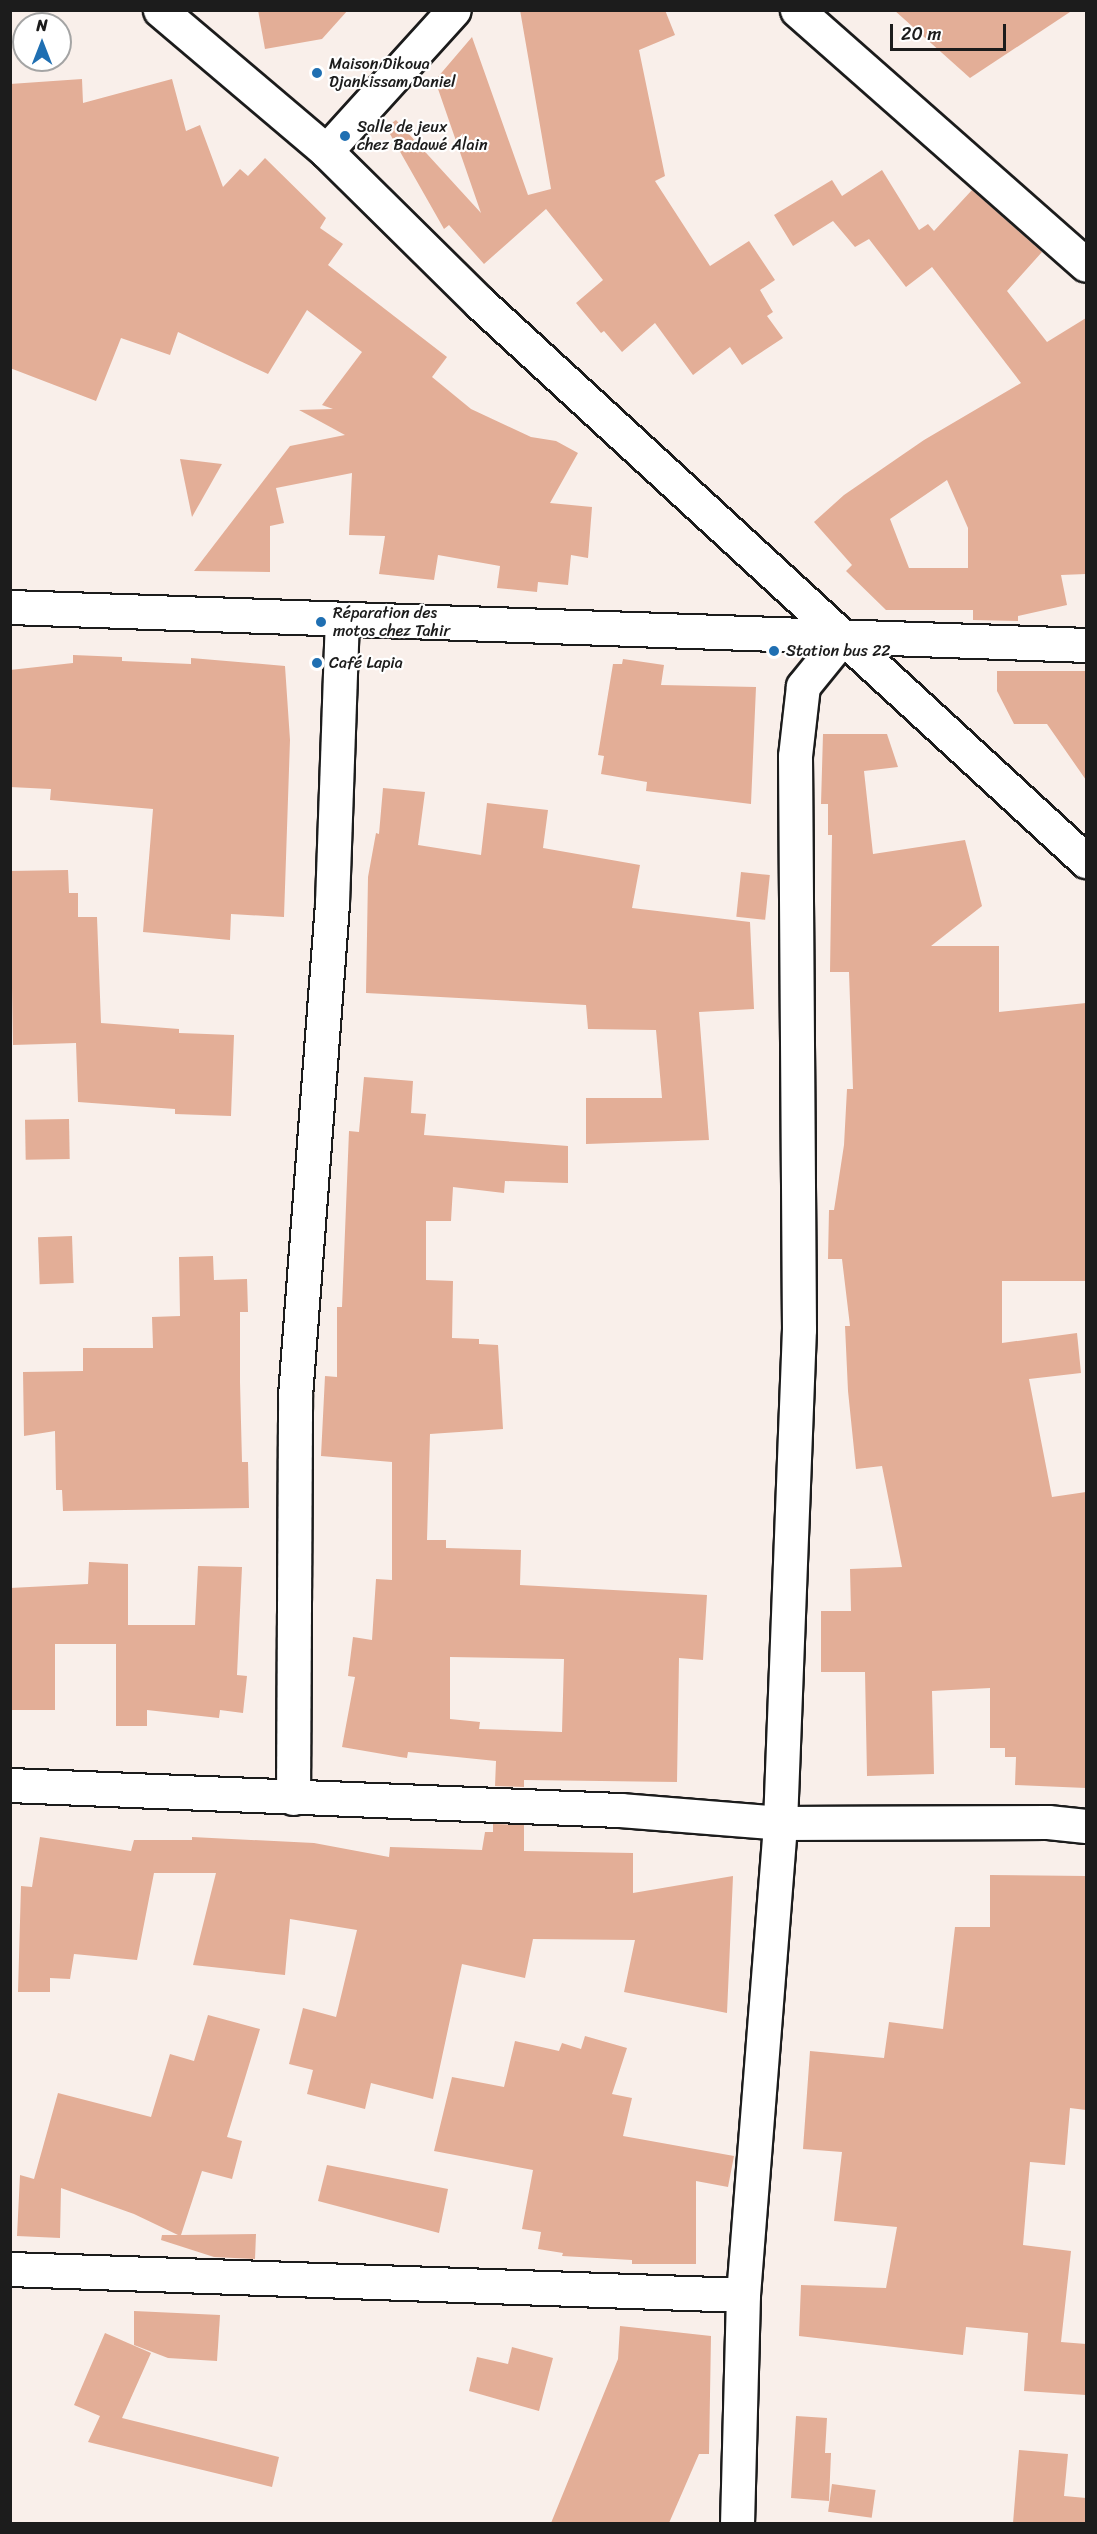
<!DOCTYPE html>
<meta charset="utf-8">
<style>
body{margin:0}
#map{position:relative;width:1097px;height:2534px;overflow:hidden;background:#f9efea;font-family:Sriracha,sans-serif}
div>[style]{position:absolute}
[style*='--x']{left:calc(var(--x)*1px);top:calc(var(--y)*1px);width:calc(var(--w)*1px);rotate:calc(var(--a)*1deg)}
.building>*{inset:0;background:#e3ae97;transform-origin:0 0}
.roads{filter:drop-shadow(2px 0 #1c1c1c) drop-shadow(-2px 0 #1c1c1c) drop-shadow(0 2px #1c1c1c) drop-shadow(0 -2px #1c1c1c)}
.street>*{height:33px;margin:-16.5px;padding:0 16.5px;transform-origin:16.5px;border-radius:16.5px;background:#fff}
.dots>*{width:16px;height:16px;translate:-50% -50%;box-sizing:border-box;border:3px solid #fff;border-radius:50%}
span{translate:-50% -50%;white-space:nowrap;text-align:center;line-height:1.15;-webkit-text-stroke:4.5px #fff;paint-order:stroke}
.poi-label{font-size:16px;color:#1c1c1c}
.left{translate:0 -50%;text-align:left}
.frame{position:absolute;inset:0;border:12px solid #1c1c1c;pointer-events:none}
.north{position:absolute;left:12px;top:12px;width:60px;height:60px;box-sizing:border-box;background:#fff;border:2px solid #a4a4a4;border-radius:50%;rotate:0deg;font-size:16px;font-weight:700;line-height:24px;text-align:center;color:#1c1c1c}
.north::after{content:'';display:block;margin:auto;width:21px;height:27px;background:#1f6fb2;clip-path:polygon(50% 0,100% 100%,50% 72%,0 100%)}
.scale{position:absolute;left:890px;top:24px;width:116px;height:27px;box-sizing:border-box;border:3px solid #1c1c1c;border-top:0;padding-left:8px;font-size:18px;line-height:21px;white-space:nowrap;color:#1c1c1c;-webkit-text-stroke:4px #fff;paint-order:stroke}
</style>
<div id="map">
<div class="building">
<i style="clip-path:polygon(258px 10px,348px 10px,322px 39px,265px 49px)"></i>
<i style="clip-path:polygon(520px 10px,665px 10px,675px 35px,639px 50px,665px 176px,655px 181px,710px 266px,749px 241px,775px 280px,760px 290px,773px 312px,767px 316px,783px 338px,742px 365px,730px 347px,693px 375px,655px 323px,622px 352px,604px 331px,601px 333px,576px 303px,603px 280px,546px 209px,484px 264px,449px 225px,444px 229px,386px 127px,396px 120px,481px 213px,437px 86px,437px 78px,472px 37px,528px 195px,551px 189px)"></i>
<i style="clip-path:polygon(894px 10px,1073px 10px,970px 78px)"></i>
<i style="clip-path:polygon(82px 79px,83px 103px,172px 79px,186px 131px,200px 125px,223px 187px,240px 169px,248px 176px,265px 158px,326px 218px,320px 228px,343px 244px,328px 265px,447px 357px,432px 377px,471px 409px,531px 437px,556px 441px,578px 453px,550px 503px,592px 507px,588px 558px,571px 555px,568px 585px,538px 582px,537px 592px,497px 588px,500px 566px,438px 555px,434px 580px,379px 574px,385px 536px,349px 535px,352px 473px,276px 488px,284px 523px,270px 526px,270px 572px,194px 571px,290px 446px,345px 435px,299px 410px,333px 409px,322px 405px,362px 352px,307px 310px,268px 374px,178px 332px,170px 355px,121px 338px,96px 401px,10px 368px,10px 84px)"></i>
<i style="clip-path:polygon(evenodd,882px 170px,919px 230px,928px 224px,934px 231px,972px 190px,1042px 252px,1007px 291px,1047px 342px,1086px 318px,1086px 574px,1061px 575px,1067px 605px,1018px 616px,1018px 621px,973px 620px,973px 610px,886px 610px,846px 571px,852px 565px,814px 522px,844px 495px,924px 440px,1021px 383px,932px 267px,906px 287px,869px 239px,855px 247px,833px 221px,793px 246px,774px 215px,832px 180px,842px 196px,882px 170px,947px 480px,968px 528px,968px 568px,909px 568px,890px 519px,947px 480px)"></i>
<i style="clip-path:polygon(180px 459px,222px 464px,192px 517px)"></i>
<i style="clip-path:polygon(73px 655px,122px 657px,122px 661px,191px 664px,191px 658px,285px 666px,290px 740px,284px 917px,231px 914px,230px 940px,143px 932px,153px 809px,50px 800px,51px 789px,10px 787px,10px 670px,73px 663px)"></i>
<i style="clip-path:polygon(623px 659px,664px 665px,661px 685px,756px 687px,751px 804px,646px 791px,647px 782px,601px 774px,604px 756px,598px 755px,613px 664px,622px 664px)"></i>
<i style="clip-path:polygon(997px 671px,1086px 671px,1086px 780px,1047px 724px,1014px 724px,997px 691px)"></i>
<i style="clip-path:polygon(823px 734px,887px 734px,898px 767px,864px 771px,873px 854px,965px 840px,982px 906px,931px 946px,999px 946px,999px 1012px,1086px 1003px,1086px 1281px,1002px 1281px,1002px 1343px,1077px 1333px,1081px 1373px,1029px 1379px,1052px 1497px,1086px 1492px,1086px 1788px,1015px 1785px,1016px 1757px,1005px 1757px,1005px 1748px,990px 1748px,990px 1688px,932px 1691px,934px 1774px,867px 1776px,865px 1672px,821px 1672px,821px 1611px,851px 1611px,850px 1569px,902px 1567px,882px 1466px,856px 1469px,848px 1391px,845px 1326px,850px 1326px,842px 1259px,828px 1259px,829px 1210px,834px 1210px,844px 1145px,847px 1089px,853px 1089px,849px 972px,830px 972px,832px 835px,828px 835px,828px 804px,821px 804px)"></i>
<i style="clip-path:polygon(383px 788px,425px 792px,418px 845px,481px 855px,487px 803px,548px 810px,543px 848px,640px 865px,632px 908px,750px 922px,754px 1009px,699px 1012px,709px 1140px,586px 1144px,586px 1098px,662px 1098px,656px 1030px,588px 1029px,586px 1005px,366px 993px,368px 877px,376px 833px,379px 834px)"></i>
<i style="clip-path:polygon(68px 870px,69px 893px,78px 893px,78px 917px,97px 917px,101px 1023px,179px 1029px,179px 1033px,234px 1035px,231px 1116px,175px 1114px,175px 1109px,78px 1102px,76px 1043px,13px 1045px,10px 871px)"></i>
<i style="left:741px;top:872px;width:29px;height:45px;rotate:6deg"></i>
<i style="clip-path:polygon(evenodd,364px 1077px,413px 1081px,411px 1113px,426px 1114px,424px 1135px,568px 1146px,568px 1183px,505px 1181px,504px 1193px,453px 1187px,451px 1221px,426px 1221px,426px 1280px,453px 1281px,452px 1338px,479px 1339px,479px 1344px,498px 1345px,503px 1429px,430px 1434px,427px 1540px,446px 1540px,446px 1548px,521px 1550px,520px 1585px,707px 1595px,703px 1660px,679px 1658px,677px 1782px,524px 1780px,524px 1787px,495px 1786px,496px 1761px,408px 1752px,407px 1758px,400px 1757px,342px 1747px,355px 1677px,348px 1676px,353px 1637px,372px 1640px,376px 1579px,392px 1580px,392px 1462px,321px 1456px,325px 1376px,337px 1377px,337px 1307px,342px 1307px,349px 1131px,359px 1132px,364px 1077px,450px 1657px,564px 1659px,562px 1732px,479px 1729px,480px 1722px,450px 1719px,450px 1657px)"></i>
<i style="left:69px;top:1119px;width:40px;height:44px;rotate:89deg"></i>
<i style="left:72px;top:1236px;width:47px;height:34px;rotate:88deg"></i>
<i style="clip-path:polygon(213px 1256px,214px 1280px,247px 1279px,248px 1312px,240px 1312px,240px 1382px,242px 1462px,248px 1462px,249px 1508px,63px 1511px,62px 1490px,56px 1490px,55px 1431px,24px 1436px,23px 1372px,83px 1371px,83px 1348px,153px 1348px,152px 1317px,180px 1316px,179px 1257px)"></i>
<i style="clip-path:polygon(89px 1562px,128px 1564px,128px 1625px,195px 1625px,198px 1566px,242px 1567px,237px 1675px,247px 1676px,243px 1713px,220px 1710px,219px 1718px,147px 1710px,147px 1726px,116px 1726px,116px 1644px,55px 1644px,55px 1710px,10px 1710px,10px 1588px,88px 1584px)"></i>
<i style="clip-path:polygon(493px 1824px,524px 1825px,524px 1851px,633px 1853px,633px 1893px,733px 1876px,727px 2013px,624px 1992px,635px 1940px,533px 1939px,525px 1978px,462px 1964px,433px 2099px,371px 2083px,365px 2109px,307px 2094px,313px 2070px,289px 2064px,303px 2008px,336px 2017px,357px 1930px,290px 1919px,285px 1975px,193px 1965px,216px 1873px,154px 1873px,137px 1960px,74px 1954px,70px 1979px,50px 1978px,50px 1992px,18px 1992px,21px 1886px,32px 1887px,40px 1837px,131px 1851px,134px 1840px,192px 1840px,192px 1837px,314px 1843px,389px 1857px,390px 1847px,482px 1850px,485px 1832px,493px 1832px)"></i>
<i style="clip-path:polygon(990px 1875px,1086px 1876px,1086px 2110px,1070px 2108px,1065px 2165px,1030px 2162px,1023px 2245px,1071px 2251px,1061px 2342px,1086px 2344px,1086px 2395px,1024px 2391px,1028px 2333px,966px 2327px,963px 2355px,799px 2336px,801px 2285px,886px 2288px,897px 2227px,834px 2221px,842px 2152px,803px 2149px,810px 2051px,884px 2058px,889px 2022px,943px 2029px,955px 1927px,990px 1927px)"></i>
<i style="clip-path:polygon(208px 2015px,260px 2029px,227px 2137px,242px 2141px,232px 2179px,202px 2171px,181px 2235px,256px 2234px,255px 2259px,214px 2257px,161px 2240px,162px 2235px,178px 2235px,134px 2214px,61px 2188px,60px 2238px,17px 2236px,20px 2175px,34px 2179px,58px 2093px,151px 2117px,170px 2054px,194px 2061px)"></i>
<i style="clip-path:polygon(585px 2036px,627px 2048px,612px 2094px,632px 2098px,623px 2136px,734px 2156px,728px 2187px,696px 2181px,696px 2264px,632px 2264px,632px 2260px,562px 2256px,563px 2253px,538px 2249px,541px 2232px,522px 2229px,533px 2170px,434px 2151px,452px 2077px,504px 2087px,515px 2041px,559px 2051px,562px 2043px,581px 2049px)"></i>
<i style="clip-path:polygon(327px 2165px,448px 2189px,439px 2233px,318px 2201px)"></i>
<i style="clip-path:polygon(134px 2311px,220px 2315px,217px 2361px,168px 2358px,134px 2345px)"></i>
<i style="clip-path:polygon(620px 2326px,711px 2336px,709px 2454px,699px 2454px,669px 2523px,551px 2523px,618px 2359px)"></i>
<i style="clip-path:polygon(105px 2333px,151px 2353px,122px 2418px,279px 2457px,272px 2487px,88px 2442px,100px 2416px,74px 2405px)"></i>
<i style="clip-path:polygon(512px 2347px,553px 2358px,539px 2411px,469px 2391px,477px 2357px,508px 2364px)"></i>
<i style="clip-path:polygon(796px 2416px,827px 2418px,825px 2453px,831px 2453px,829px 2501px,791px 2498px)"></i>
<i style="clip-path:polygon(1019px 2450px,1068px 2454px,1064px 2496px,1086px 2498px,1086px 2523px,1013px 2523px)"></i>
<i style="left:832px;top:2484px;width:44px;height:28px;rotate:8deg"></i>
</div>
<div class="roads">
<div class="street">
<i style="--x:160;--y:10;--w:218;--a:40.3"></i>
<i style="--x:326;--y:151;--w:216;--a:44.6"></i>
<i style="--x:480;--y:303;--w:824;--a:42.64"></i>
<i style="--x:797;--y:10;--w:385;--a:41.4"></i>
<i style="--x:326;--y:151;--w:190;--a:-47.8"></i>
<i style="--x:10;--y:607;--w:1077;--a:2.02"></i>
<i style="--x:10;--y:1785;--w:611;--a:2.35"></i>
<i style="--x:620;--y:1810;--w:161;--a:4.6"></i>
<i style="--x:780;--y:1823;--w:268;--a:-0.2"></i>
<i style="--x:1048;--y:1822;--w:38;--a:6"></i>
<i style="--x:293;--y:1798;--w:402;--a:-89.7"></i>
<i style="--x:295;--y:1396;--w:494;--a:-85.7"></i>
<i style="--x:332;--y:903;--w:282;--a:-88"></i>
<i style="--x:10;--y:2269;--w:733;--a:2.03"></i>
<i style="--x:737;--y:2524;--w:229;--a:-88.5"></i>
<i style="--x:743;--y:2295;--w:473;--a:-85.5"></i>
<i style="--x:780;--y:1823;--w:494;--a:-87.8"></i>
<i style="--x:799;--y:1329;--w:573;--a:-90.4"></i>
<i style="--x:795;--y:756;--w:70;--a:-83.5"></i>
<i style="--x:803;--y:686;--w:62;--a:-50.9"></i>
</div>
</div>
<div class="dots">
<i style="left:317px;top:73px;background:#1f6fb2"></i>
<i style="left:345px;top:136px;background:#1f6fb2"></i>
<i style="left:321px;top:622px;background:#1f6fb2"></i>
<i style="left:774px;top:651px;background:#1f6fb2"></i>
<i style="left:317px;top:663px;background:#1f6fb2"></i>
</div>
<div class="poi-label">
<span class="left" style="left:329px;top:73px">Maison Dikoua<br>Djankissam Daniel</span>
<span class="left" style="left:357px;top:136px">Salle de jeux<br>chez Badawé Alain</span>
<span class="left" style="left:333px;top:622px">Réparation des<br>motos chez Tahir</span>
<span class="left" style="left:786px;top:651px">Station bus 22</span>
<span class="left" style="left:329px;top:663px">Café Lapia</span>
</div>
<div class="frame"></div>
<div class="north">N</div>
<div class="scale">20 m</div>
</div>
